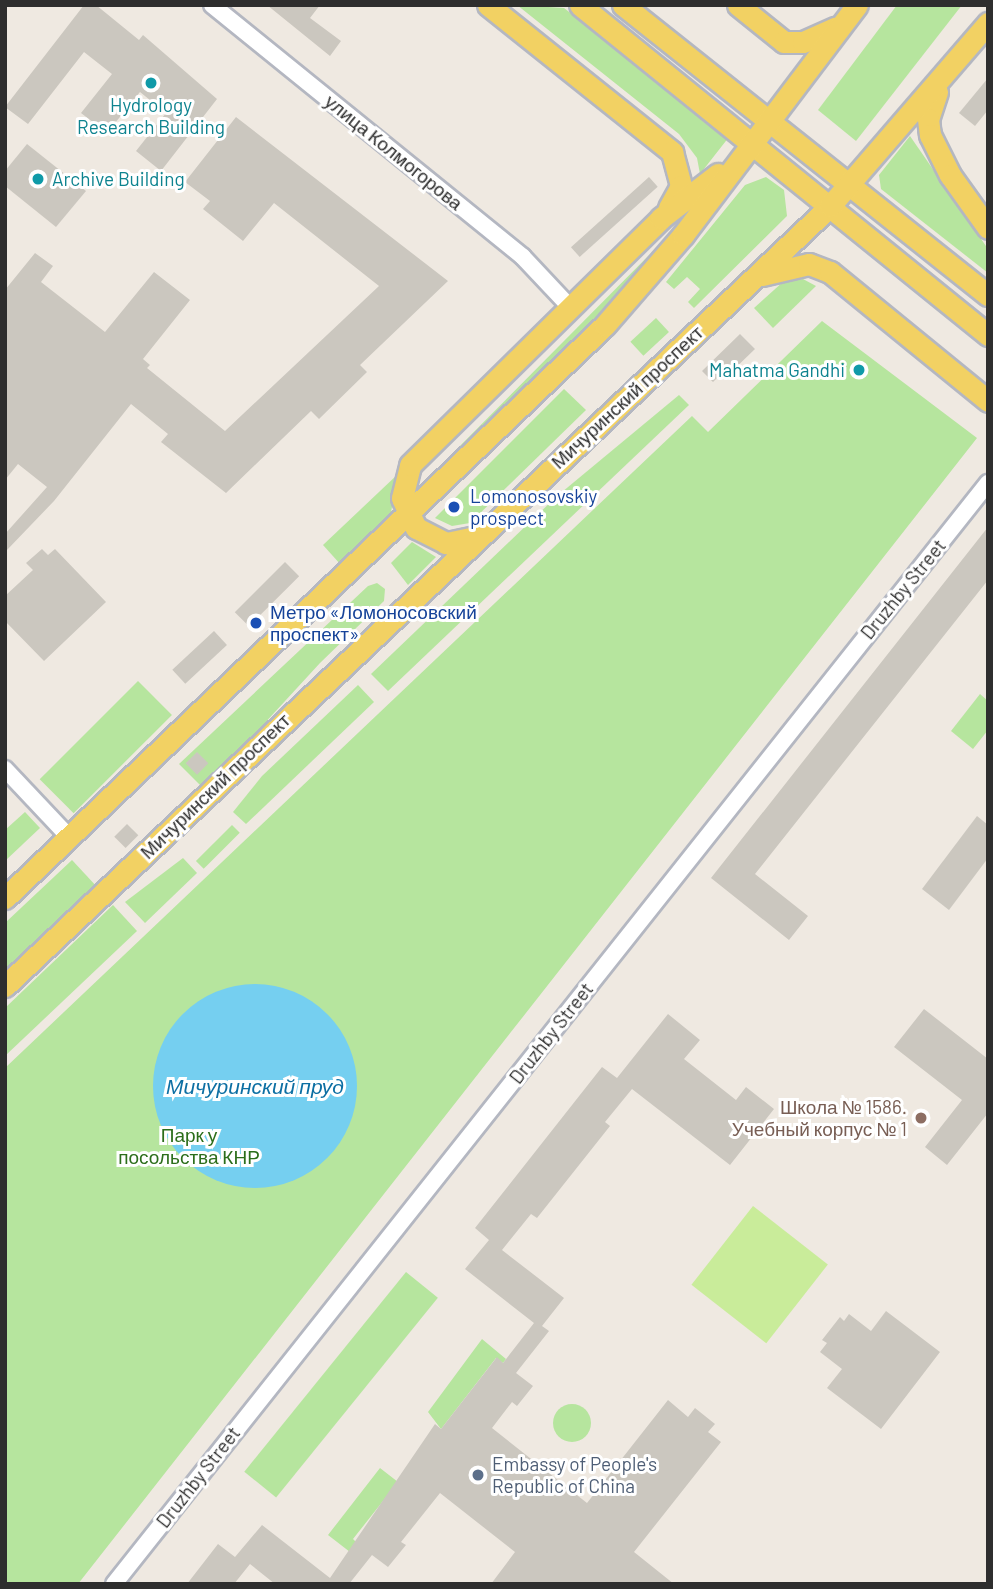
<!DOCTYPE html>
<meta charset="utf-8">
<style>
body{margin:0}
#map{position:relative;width:993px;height:1589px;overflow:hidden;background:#efe9e1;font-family:Barlow,sans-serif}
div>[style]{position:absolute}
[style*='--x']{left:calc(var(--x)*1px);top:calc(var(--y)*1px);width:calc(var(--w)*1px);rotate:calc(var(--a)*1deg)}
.green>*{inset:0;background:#b6e59e;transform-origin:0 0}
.round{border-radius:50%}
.pitch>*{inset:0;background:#c9ec9a;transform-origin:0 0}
.water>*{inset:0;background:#75cff0}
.building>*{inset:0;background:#cbc7bf;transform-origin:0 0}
.roads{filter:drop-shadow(2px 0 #b4b7c1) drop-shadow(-2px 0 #b4b7c1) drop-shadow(0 2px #b4b7c1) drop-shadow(0 -2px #b4b7c1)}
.minor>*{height:16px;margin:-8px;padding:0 8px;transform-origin:8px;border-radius:8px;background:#fff}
.major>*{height:21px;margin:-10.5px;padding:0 10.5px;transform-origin:10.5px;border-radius:10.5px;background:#f2d163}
.dots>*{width:19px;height:19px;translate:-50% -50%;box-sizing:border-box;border:4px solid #fff;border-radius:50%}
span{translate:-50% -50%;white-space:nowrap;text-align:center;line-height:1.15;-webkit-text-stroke:6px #fff;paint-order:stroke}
.culture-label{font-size:19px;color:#0d838f}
.left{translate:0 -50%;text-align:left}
.right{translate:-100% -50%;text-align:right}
.street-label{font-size:19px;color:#2e2e2e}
.transit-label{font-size:19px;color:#164399}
.education-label{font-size:19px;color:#785e54}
.park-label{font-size:19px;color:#2c6e1b}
.service-label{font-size:19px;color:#4e5e75}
.water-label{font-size:21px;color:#0d6fa3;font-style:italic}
.frame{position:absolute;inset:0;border:7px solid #2e2e2e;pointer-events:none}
</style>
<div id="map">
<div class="green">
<i style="clip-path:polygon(517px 5px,564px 8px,729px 137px,700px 174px,697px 158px,679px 134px)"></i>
<i style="clip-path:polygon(897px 5px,962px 5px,856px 141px,818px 110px)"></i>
<i style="clip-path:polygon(910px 136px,988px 249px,988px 273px,881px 189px,879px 175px)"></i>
<i style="clip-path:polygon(766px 177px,784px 190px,787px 216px,694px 308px,688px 302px,700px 289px,687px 277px,674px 289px,666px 282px,745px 185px)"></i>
<i style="clip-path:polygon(668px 236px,609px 310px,445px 471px,440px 466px)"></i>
<i style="clip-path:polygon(803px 279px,816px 286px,773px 328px,754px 308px,784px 281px)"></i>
<i style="left:656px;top:318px;width:19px;height:35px;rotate:47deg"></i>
<i style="clip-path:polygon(822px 321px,977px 438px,78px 1584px,5px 1584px,5px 1068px,692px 416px,708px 432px)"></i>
<i style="clip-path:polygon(564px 389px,586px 410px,470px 523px,452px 526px,435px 518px)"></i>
<i style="clip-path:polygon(679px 395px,689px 405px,388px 691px,371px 674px,556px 497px)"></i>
<i style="clip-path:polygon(398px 474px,390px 518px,341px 565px,323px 545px)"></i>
<i style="clip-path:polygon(412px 542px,436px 557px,408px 585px,391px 563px)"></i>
<i style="clip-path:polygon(377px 583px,385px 589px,384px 601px,320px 663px,204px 789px,179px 764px,368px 586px)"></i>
<i style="left:138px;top:681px;width:48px;height:139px;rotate:45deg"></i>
<i style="clip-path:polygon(358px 685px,374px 702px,246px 824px,233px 812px,262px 776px)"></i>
<i style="clip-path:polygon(980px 694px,988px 701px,988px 730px,973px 749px,951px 731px)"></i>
<i style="clip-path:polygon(25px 812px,40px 828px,5px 861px,5px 830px)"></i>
<i style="left:232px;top:825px;width:11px;height:51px;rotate:45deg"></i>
<i style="clip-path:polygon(183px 858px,197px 873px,145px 923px,125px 902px)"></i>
<i style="clip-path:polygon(72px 860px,98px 888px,5px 976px,5px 923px)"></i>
<i style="clip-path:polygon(113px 905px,137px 931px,5px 1056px,5px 1008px)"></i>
<i style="left:406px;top:1272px;width:41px;height:257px;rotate:39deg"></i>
<i style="clip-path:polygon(482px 1339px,506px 1359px,503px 1363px,496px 1358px,441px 1429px,428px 1412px)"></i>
<i class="round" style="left:553px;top:1404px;width:38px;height:38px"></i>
<i style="clip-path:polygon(380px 1468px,398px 1482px,353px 1539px,357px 1543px,350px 1552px,328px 1535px)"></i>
</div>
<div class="pitch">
<i style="left:753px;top:1206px;width:95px;height:100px;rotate:38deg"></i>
</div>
<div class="water">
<i class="round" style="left:153px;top:984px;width:204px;height:204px"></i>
</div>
<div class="building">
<i style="clip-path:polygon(84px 5px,96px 5px,139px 40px,143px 35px,217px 99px,161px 171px,136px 151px,166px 113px,140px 92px,107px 133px,81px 113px,112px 74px,84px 52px,28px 124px,5px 107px)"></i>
<i style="clip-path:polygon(267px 5px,320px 5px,310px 18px,341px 41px,330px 56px)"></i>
<i style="clip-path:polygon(988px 78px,988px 110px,975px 126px,959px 113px)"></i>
<i style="clip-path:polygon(236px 117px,448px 281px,360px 365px,367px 372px,319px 419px,311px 411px,226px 493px,161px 442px,168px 434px,131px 404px,54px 501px,7px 550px,5px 534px,47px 487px,18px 464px,5px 480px,5px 290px,35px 253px,53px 266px,41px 282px,105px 332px,154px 272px,190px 300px,143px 359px,150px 365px,147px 368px,225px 431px,379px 286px,274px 203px,243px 241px,203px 209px,210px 201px,185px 182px)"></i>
<i style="clip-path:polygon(27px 144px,86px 191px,56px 227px,5px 186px,5px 171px)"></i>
<i style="left:649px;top:177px;width:13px;height:105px;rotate:48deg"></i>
<i style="clip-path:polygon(740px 334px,755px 349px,726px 377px,722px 373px,713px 382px,702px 371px)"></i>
<i style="clip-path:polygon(988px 527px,988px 580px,755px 874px,808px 916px,789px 940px,711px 878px)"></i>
<i style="clip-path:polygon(42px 549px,48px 555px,55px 549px,106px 602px,44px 661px,5px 621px,5px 596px,33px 570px,26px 563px)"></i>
<i style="left:285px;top:562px;width:20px;height:71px;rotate:45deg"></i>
<i style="left:214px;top:631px;width:19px;height:57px;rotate:47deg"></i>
<i style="left:197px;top:752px;width:16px;height:16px;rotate:45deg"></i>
<i style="clip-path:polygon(977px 816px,988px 825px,988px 858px,949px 910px,922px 889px)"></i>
<i style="left:127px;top:824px;width:16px;height:18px;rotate:45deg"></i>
<i style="clip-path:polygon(924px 1009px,988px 1059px,988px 1113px,947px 1165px,925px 1147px,962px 1100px,894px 1047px)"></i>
<i style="clip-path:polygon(668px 1014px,700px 1040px,684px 1059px,736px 1100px,746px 1087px,774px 1109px,730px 1165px,632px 1089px,605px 1122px,610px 1126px,537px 1218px,531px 1214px,502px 1250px,564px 1298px,542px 1326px,549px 1331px,516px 1373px,533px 1386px,517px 1406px,512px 1402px,492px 1428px,587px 1503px,668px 1400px,688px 1417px,695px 1408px,715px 1424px,708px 1432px,721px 1442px,634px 1552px,674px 1584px,491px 1584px,515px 1552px,440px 1493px,401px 1542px,406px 1545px,388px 1567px,372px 1555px,349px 1584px,275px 1584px,250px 1564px,234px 1584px,187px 1584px,218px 1544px,235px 1557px,262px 1525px,330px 1578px,435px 1424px,441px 1429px,497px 1357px,503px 1363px,534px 1323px,465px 1269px,489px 1240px,475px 1228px,602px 1067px,617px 1078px)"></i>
<i style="clip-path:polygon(886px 1311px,940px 1352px,881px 1429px,827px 1388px,842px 1369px,820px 1352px,827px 1343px,822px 1340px,840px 1317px,844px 1321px,849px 1314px,871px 1331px)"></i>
</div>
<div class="roads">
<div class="minor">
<i style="--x:212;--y:5;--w:400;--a:39"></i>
<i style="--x:523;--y:257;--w:69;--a:46.8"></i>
<i style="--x:5;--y:769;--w:95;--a:46.7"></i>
<i style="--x:114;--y:1584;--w:1406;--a:-51.56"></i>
</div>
<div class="major">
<i style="--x:488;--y:5;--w:236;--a:38.6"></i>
<i style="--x:672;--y:152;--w:35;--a:75"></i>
<i style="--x:681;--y:186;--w:25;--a:119"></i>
<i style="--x:580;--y:5;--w:525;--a:38.97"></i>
<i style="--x:623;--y:5;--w:466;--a:38.5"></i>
<i style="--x:738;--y:5;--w:59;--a:38.8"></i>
<i style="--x:784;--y:42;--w:19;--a:0"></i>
<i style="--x:803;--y:42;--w:35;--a:-24"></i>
<i style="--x:937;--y:92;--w:28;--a:108"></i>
<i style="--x:928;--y:119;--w:16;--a:83"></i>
<i style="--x:930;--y:135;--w:45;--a:63.4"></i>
<i style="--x:950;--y:175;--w:65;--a:54.4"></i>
<i style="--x:762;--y:275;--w:48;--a:-13.2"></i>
<i style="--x:809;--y:264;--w:22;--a:21"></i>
<i style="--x:830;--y:272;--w:204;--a:39.2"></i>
<i style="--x:475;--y:537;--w:30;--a:168"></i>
<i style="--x:446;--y:543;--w:34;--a:-153"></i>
<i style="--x:416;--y:528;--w:33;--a:-115"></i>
<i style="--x:402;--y:498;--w:34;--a:-76"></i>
<i style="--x:410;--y:465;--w:352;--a:-44.5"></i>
<i style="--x:661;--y:218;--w:72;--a:-37.7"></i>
<i style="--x:5;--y:898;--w:830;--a:-43.68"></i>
<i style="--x:605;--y:325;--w:119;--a:-49.1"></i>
<i style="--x:683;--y:235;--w:288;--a:-52.9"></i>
<i style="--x:5;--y:986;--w:1135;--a:-43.39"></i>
<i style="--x:830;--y:206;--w:242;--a:-49.2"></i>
</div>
</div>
<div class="dots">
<i style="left:151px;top:83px;background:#0f9aa8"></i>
<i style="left:38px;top:179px;background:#0f9aa8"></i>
<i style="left:859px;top:370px;background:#0f9aa8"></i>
<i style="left:454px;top:507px;background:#1a4fb4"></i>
<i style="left:256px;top:623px;background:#1a4fb4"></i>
<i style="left:921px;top:1118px;background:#8d6e63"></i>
<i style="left:478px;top:1475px;background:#5c6f8a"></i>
</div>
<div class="culture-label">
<span style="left:151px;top:116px">Hydrology<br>Research Building</span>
<span class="left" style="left:52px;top:179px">Archive Building</span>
<span class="right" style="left:845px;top:370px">Mahatma Gandhi</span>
</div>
<div class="street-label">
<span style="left:394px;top:152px;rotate:39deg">улица Колмогорова</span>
<span style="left:627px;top:397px;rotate:-43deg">Мичуринский проспект</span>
<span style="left:903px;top:589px;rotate:-51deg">Druzhby Street</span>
<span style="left:215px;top:786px;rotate:-44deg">Мичуринский проспект</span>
<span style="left:551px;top:1033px;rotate:-52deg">Druzhby Street</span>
<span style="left:198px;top:1477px;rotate:-52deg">Druzhby Street</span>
</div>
<div class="transit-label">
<span class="left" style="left:470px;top:507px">Lomonosovskiy<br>prospect</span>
<span class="left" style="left:270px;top:623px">Метро «Ломоносовский<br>проспект»</span>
</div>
<div class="education-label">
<span class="right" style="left:907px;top:1118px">Школа № 1586.<br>Учебный корпус № 1</span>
</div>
<div class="park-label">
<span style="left:189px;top:1146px">Парк у<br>посольства КНР</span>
</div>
<div class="service-label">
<span class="left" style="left:492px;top:1475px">Embassy of People's<br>Republic of China</span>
</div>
<div class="water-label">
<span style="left:255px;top:1086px">Мичуринский пруд</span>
</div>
<div class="frame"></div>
</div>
